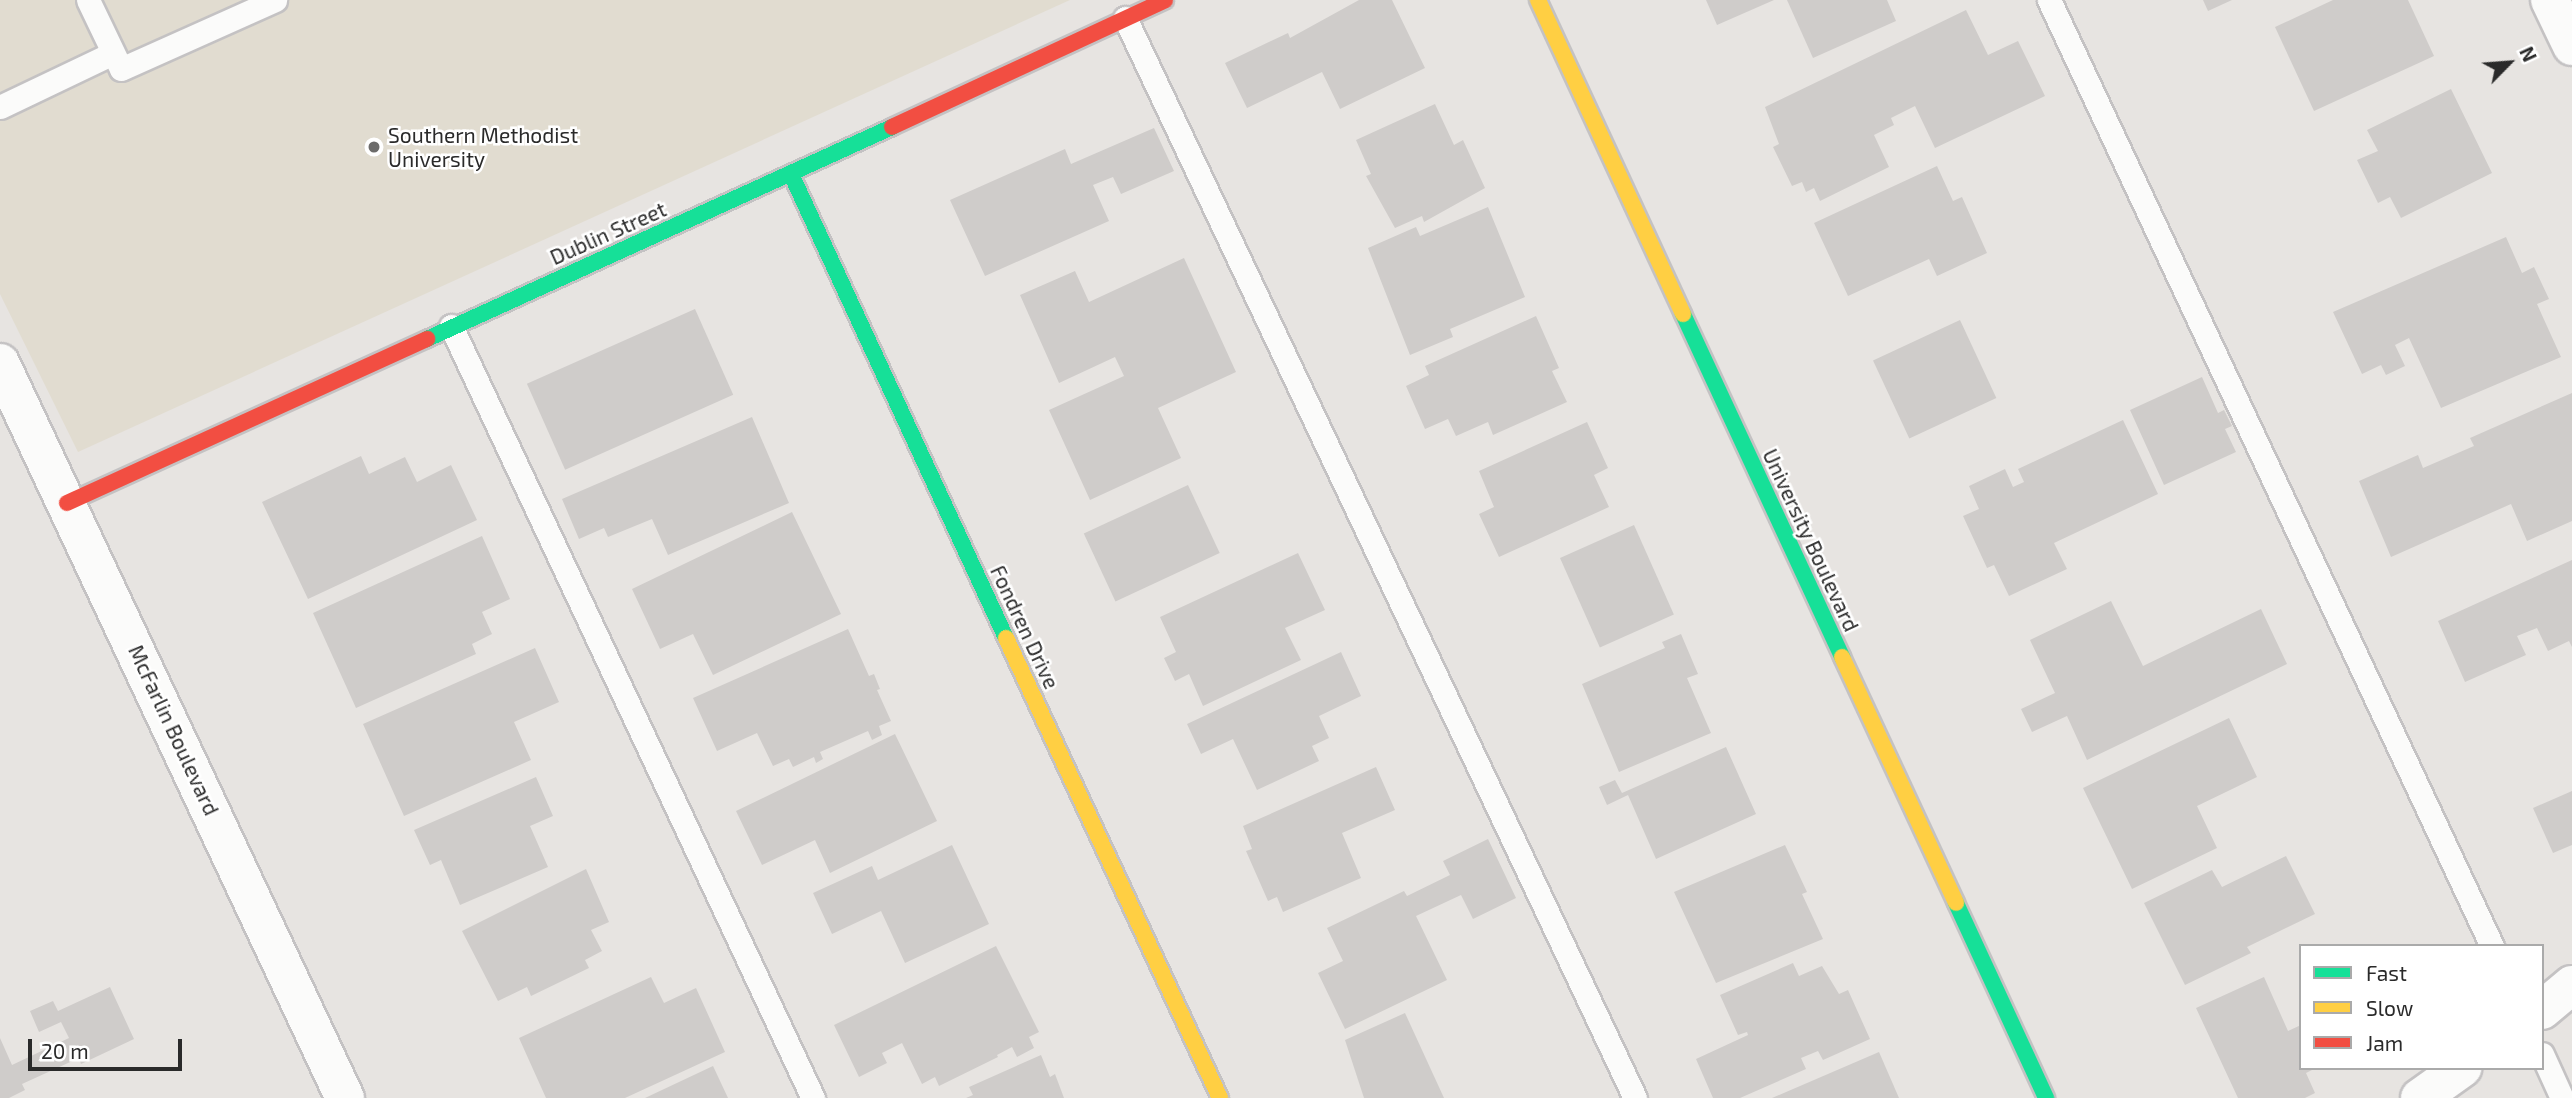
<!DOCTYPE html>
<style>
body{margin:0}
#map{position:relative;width:2572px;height:1098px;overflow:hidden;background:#e7e4e1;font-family:"Exo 2",sans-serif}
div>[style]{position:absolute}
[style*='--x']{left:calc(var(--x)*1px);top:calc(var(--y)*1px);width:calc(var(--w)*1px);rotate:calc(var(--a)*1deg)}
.education>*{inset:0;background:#e1dcd0}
.building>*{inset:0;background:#cfccca;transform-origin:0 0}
.roads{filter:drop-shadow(2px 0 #c4c2c3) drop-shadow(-2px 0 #c4c2c3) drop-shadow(0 2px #c4c2c3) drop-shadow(0 -2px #c4c2c3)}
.lane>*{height:23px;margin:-11.5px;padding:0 11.5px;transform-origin:11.5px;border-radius:11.5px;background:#fbfbfa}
.street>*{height:38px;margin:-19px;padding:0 19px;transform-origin:19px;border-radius:19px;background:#fbfbfa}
.fast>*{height:16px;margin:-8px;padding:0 8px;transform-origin:8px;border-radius:8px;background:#16e098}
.slow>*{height:16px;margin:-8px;padding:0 8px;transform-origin:8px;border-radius:8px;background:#ffcf43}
.jam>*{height:16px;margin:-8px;padding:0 8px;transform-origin:8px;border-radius:8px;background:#f24e42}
.dots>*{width:19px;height:19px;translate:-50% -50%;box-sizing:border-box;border:4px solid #fff;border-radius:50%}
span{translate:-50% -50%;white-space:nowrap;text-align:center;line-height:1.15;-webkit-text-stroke:5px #fff;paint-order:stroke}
.poi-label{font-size:21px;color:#2a2a2a}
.left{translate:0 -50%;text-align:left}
.street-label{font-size:21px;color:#2a2a2a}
.legend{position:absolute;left:2299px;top:944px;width:245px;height:126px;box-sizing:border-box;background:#fff;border:2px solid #aaa;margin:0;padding:9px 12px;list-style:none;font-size:21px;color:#2a2a2a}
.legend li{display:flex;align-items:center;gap:14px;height:35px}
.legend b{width:35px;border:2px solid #aaa}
.north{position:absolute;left:2474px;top:28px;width:70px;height:70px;-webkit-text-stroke:5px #fff;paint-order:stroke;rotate:65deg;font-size:19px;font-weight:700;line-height:28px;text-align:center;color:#2a2a2a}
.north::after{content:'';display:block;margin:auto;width:24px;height:32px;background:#2a2a2a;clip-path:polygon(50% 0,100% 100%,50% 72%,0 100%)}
.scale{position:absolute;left:28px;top:1039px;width:154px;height:32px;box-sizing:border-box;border:4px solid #2a2a2a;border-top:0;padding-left:9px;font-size:21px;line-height:24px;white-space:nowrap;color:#2a2a2a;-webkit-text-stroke:5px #fff;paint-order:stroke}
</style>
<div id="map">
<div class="education">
<i style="clip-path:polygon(0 0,1070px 0,78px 452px,0 294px)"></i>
</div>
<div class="building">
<i style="clip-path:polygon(1359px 0,1392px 0,1425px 68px,1340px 109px,1322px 72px,1247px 108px,1225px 63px,1288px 33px,1290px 38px)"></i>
<i style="clip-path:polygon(1706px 0,1774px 0,1717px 25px)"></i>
<i style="clip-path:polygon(1787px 0,1887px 0,1896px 21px,1813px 58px)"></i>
<i style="clip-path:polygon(2203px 0,2232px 0,2208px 11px)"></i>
<i style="clip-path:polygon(2333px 0,2408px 0,2434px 56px,2314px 111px,2275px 27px)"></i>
<i style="clip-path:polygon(1966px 10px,1988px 55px,2018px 41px,2045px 96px,1935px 148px,1915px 106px,1891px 118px,1894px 125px,1874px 135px,1889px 167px,1820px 201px,1814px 188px,1806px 192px,1802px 182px,1792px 186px,1773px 147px,1779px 144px,1765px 107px)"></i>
<i style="clip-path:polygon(2451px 89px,2492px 173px,2401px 218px,2390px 197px,2378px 203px,2357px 160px,2378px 151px,2367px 130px)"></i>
<i style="clip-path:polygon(1435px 104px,1454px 145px,1463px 140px,1485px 188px,1424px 222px,1422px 216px,1395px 228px,1366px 176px,1371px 174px,1356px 140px)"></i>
<i style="clip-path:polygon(1154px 128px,1174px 171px,1121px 194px,1113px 177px,1093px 185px,1109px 221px,985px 276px,950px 200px,1065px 149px,1071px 164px)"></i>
<i style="clip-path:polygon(1937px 166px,1953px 201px,1962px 197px,1987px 253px,1937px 276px,1929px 259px,1848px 296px,1814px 223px)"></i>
<i style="clip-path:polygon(1488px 207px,1525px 297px,1450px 329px,1453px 337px,1410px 355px,1368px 248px,1416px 227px,1420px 236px)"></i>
<i style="clip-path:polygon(2506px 237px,2522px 273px,2534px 267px,2549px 299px,2537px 304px,2561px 357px,2441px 408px,2409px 338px,2395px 345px,2405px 366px,2386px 375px,2381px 365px,2362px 374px,2333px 312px)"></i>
<i style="clip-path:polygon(1184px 258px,1236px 372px,1158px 408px,1181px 458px,1090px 500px,1049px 410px,1124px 376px,1115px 357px,1059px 383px,1020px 295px,1075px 271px,1089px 302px)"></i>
<i style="left:695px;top:309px;width:94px;height:184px;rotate:66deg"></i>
<i style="clip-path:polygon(1536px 316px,1559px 368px,1552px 371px,1567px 402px,1493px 435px,1488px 422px,1456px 436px,1448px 419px,1425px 429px,1406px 386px,1429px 375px,1425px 366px)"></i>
<i style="left:1960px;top:320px;width:86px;height:96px;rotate:65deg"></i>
<i style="clip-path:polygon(2202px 377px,2218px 413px,2224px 410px,2232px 426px,2225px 429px,2236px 452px,2164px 485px,2130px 410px)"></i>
<i style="clip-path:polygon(2572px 393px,2572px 521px,2527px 541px,2511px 504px,2391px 557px,2359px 481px,2418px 455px,2423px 468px,2474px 446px,2470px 438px)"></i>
<i style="clip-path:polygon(752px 417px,789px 503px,668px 555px,652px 519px,608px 537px,604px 528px,579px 539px,562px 499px)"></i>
<i style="clip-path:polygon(2123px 420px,2158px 494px,2054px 543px,2067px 569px,2009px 596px,1994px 565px,1987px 568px,1963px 516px,1979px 509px,1969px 486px,2005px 469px,2013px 487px,2024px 482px,2018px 469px)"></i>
<i style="clip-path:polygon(1587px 422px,1608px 468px,1594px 475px,1609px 507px,1499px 557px,1479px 514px,1494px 507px,1479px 471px)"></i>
<i style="clip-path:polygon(361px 456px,369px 474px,405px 457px,417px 482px,451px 465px,477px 520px,308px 599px,262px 502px)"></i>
<i style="left:1188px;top:485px;width:75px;height:115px;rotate:65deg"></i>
<i style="clip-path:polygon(792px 512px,841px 614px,713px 675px,693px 634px,660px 649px,632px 589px)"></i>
<i style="left:1634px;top:525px;width:98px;height:81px;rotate:66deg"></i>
<i style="clip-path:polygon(482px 536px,510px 599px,482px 612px,492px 634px,472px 644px,476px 654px,356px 708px,313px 613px)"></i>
<i style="clip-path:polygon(1298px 553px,1325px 610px,1285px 628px,1301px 660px,1203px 706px,1189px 674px,1175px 681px,1164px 658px,1176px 652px,1160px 617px)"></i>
<i style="clip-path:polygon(2572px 560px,2572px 647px,2569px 641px,2548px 651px,2537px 628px,2517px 636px,2526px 655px,2465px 682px,2438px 621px)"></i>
<i style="clip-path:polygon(2111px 601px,2143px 666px,2261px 609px,2287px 664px,2087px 760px,2067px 716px,2032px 732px,2021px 709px,2055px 693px,2030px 640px)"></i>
<i style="clip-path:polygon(848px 629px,869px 676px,874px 674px,880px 689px,877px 690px,891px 721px,879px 726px,882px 735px,872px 740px,868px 731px,820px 752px,823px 759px,816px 763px,814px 757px,793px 767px,789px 759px,773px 766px,757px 733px,717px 751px,693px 698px)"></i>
<i style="clip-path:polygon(1681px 634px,1698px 674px,1687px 678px,1711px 733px,1619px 772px,1582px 684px,1665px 648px,1662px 642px)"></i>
<i style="clip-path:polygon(535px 648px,559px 702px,514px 722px,531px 760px,404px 816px,363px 724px)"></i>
<i style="clip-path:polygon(1341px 652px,1361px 696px,1319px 716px,1329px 738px,1312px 746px,1319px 761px,1257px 790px,1233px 739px,1201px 754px,1187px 724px)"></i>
<i style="clip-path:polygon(2229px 718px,2257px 777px,2197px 806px,2217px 848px,2132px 889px,2083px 788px)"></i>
<i style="clip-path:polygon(895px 734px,937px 821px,830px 873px,815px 840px,762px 865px,736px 811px)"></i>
<i style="clip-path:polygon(1726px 747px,1756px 814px,1656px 859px,1628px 795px,1607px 805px,1599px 787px,1615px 780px,1622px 793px)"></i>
<i style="clip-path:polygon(1376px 767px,1395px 810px,1342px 833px,1361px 878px,1283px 912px,1277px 897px,1268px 901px,1246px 851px,1252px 849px,1243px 826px)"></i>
<i style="clip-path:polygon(536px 777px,553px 816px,530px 826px,548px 867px,460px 905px,441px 860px,430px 865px,414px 830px)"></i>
<i style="clip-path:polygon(2572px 791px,2572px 845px,2553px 853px,2533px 808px)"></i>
<i style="clip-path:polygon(1488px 839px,1516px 898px,1473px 919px,1461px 895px,1416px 916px,1447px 980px,1345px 1029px,1318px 973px,1343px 961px,1327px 928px,1404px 891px,1407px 896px,1450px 875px,1443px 861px)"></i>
<i style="clip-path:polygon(952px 845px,989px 924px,905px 963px,881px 911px,832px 934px,813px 893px,872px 866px,878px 880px)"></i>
<i style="clip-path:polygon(1785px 845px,1807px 892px,1802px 894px,1823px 939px,1716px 983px,1674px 892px)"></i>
<i style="clip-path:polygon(2286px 856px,2315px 914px,2247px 947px,2251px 953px,2185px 985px,2144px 903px,2212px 870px,2222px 887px)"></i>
<i style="clip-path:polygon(586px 869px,609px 922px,591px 930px,602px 951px,585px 960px,589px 968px,531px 996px,527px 987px,498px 1001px,462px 931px)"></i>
<i style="clip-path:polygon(996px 946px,1039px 1032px,1029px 1037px,1034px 1048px,1017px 1057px,1012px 1047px,997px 1055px,998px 1057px,939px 1086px,935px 1077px,922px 1084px,902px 1043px,882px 1053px,887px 1063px,859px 1077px,834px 1025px)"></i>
<i style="clip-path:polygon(1793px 963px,1799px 976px,1822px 966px,1839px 994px,1848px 990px,1870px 1039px,1823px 1060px,1818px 1051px,1801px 1058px,1806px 1069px,1740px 1098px,1713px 1098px,1696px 1059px,1748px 1035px,1747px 1032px,1738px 1035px,1720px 995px)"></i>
<i style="clip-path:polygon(651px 977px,664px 1003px,696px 988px,725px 1052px,625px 1098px,546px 1098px,519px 1038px)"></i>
<i style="clip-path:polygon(2264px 977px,2288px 1031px,2301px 1025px,2301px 1068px,2316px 1068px,2306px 1073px,2315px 1093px,2305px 1098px,2238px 1098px,2196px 1008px)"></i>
<i style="clip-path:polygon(110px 987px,134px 1039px,81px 1064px,79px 1058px,22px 1084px,25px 1090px,9px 1098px,0 1098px,0 1038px,12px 1065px,69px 1038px,61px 1022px,39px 1032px,30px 1011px,53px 1001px,58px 1011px)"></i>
<i style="clip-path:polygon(1405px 1013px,1444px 1098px,1364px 1098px,1345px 1040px)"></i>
<i style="clip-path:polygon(1879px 1052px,1899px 1098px,1772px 1098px)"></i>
<i style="clip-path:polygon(1041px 1055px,1050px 1077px,1055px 1074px,1064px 1098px,966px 1098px,973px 1095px,969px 1087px)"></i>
<i style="clip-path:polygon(713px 1066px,728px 1098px,645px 1098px)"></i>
</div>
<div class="roads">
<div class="lane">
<i style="--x:88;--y:0;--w:76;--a:64.4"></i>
<i style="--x:121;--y:69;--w:169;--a:-24.1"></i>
<i style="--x:2049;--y:0;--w:1045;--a:64.91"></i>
<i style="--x:1125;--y:18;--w:1194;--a:64.72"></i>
<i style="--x:0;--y:107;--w:125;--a:-25.5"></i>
<i style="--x:451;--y:326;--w:853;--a:64.88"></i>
<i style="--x:2542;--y:1054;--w:48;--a:65.6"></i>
</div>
<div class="street">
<i style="--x:2550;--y:0;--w:51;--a:64.4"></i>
<i style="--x:0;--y:363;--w:812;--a:64.86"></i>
<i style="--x:2542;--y:1010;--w:39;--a:-40"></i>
<i style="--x:2420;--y:1098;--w:52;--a:-35.5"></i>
</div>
<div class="fast">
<i style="--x:791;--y:174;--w:511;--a:65.14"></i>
<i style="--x:1683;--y:314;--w:378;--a:65.1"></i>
<i style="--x:427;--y:339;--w:511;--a:-24.51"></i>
<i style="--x:1956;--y:903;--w:215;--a:65.2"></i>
</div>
<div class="slow">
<i style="--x:1538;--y:0;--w:346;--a:65.2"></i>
<i style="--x:1006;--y:638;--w:507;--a:65.05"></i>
<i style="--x:1842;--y:657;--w:271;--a:65.1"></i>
</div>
<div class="jam">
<i style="--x:892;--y:127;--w:301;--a:-24.9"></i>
<i style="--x:67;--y:503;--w:396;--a:-24.5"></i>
</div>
</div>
<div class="dots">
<i style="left:374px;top:147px;background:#6c6b6a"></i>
</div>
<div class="poi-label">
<span class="left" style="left:388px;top:147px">Southern Methodist<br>University</span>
</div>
<div class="street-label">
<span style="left:608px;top:233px;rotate:-24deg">Dublin Street</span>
<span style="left:1811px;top:540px;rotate:65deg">University Boulevard</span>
<span style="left:1025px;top:627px;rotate:65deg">Fondren Drive</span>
<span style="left:174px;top:730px;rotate:65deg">McFarlin Boulevard</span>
</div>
<ul class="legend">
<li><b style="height:9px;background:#16e098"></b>Fast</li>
<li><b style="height:9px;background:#ffcf43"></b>Slow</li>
<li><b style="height:9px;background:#f24e42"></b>Jam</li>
</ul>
<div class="north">N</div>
<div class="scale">20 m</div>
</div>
